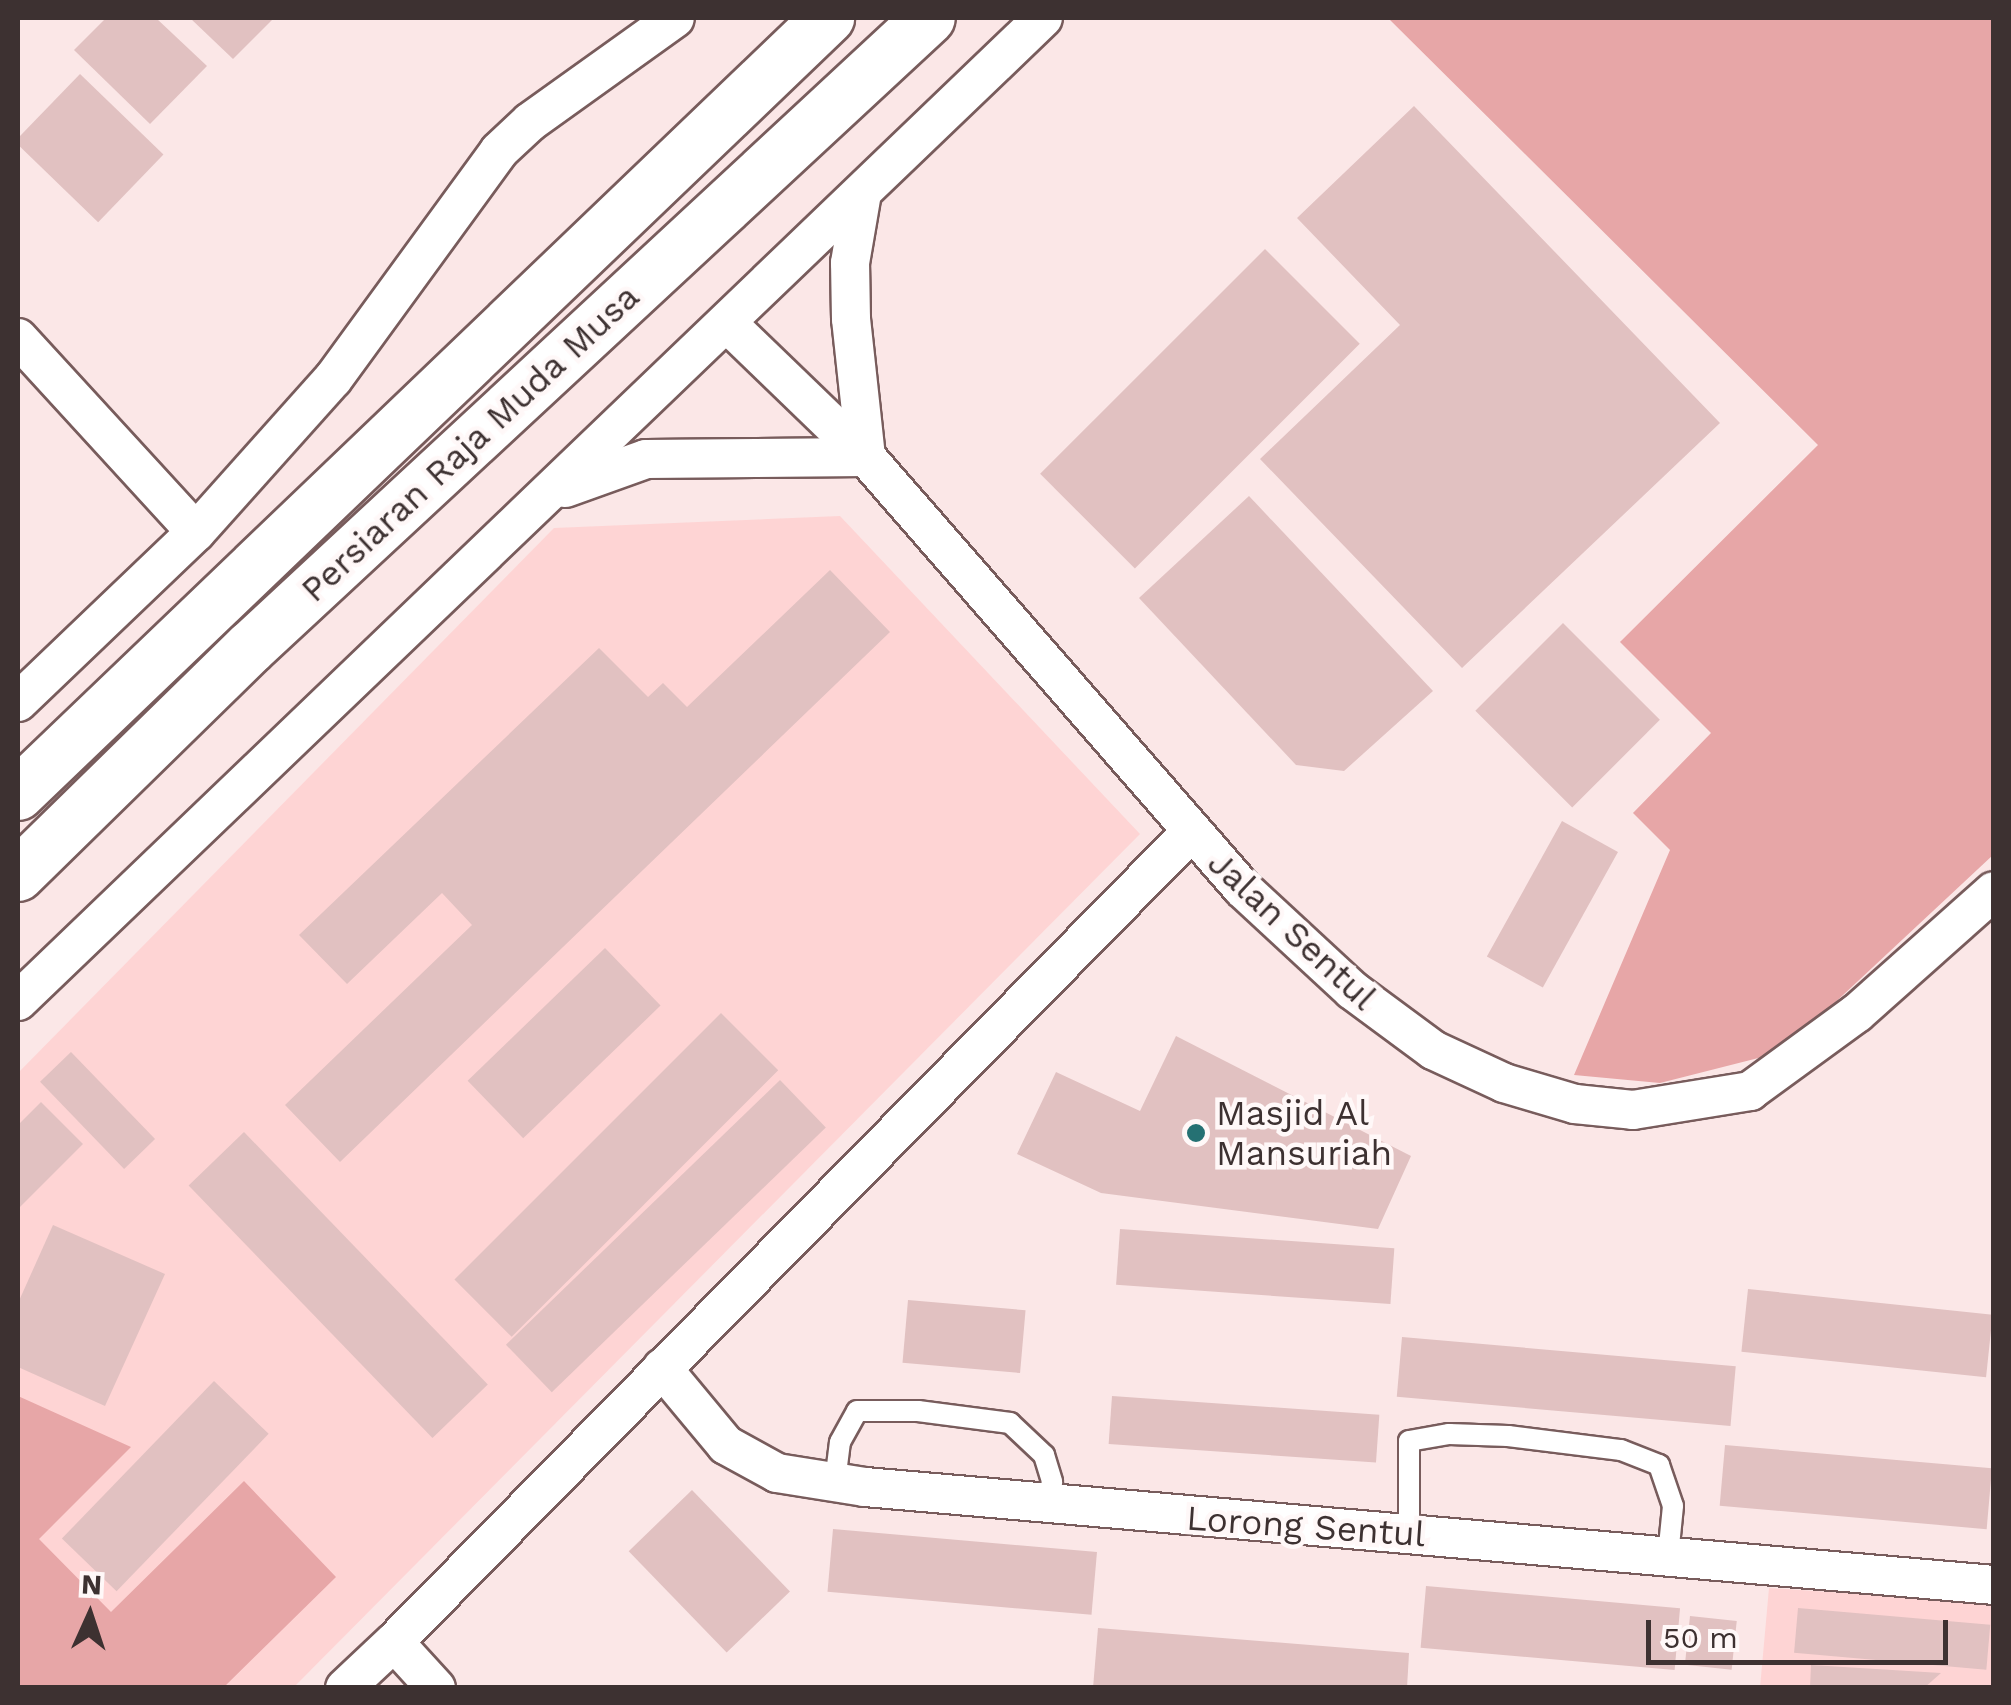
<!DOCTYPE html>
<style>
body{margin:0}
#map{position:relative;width:2011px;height:1705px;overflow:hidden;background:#fbe7e7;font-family:"Work Sans",sans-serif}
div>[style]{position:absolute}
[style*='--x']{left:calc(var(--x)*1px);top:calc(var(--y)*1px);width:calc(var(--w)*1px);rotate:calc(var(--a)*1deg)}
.built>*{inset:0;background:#fed4d4}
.green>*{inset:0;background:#e7a6a7}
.building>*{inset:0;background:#e1c1c1;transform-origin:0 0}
.roads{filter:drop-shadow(2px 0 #785c5c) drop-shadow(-2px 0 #785c5c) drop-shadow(0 2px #785c5c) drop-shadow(0 -2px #785c5c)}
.lane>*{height:20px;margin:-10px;padding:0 10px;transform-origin:10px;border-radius:10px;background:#fff}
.street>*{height:38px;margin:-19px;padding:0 19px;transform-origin:19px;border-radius:19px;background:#fff}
.secondary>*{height:52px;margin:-26px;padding:0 26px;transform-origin:26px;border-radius:26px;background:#fff}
.dots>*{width:28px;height:28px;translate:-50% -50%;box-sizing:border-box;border:5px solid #fff8f8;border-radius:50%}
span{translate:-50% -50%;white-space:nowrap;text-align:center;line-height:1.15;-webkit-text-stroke:9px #fff8f8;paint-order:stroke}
.street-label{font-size:35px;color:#3d3131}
.poi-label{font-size:35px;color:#3d3131}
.left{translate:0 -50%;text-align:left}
.frame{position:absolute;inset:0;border:20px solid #3d3131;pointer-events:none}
.north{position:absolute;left:40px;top:1565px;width:100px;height:100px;-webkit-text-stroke:8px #fff8f8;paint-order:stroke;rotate:3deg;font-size:28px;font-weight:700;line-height:40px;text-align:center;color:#3d3131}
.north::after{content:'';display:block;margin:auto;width:35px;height:45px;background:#3d3131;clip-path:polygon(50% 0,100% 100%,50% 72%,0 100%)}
.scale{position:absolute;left:1646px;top:1620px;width:302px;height:45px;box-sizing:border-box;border:5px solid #3d3131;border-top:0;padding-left:12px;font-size:30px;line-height:35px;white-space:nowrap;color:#3d3131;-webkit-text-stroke:8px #fff8f8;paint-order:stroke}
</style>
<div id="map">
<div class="built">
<i style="clip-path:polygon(840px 516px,1140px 834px,294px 1687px,18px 1688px,18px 1073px,554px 528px)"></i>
<i style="clip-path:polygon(1769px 1588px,1993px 1603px,1993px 1687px,1760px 1688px)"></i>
</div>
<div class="green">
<i style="clip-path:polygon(1388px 18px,1993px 18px,1993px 855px,1782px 1052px,1660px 1083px,1574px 1075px,1670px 850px,1633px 813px,1711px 733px,1620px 642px,1818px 445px)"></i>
<i style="clip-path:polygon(18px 1396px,131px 1447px,39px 1539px,111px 1612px,244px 1481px,336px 1577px,224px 1687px,18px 1687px)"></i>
</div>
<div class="building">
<i style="clip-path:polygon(106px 18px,156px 18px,207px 66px,150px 124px,74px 50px)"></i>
<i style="clip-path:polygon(190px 18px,274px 18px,233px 59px)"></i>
<i style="left:80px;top:74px;width:116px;height:94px;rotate:44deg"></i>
<i style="clip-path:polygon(1414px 106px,1720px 423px,1462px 668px,1260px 459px,1400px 325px,1297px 218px)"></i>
<i style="left:1265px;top:249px;width:134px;height:318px;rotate:45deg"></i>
<i style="clip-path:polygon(1249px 496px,1433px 691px,1344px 771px,1296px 765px,1139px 598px)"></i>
<i style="clip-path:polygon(830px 570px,890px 632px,340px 1162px,285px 1105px,472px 925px,442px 893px,347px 984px,299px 935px,599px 648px,648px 697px,663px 683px,687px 707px)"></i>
<i style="left:1563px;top:623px;width:137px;height:124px;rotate:45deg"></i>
<i style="left:1562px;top:821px;width:64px;height:155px;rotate:29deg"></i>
<i style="left:605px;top:948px;width:80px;height:191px;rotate:46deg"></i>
<i style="left:721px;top:1013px;width:81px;height:377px;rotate:45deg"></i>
<i style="clip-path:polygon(1176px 1036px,1411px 1156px,1378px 1229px,1101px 1193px,1017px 1154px,1056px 1072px,1140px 1111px)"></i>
<i style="left:71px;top:1052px;width:121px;height:43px;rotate:46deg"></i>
<i style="left:780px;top:1080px;width:66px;height:381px;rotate:46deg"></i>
<i style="clip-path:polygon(41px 1102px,83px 1144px,18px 1209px,18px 1125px)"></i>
<i style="left:244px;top:1132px;width:351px;height:77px;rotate:46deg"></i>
<i style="clip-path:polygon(53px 1225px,165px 1274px,105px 1406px,18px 1367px,18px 1303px)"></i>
<i style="left:1120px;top:1229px;width:275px;height:56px;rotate:4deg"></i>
<i style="left:1748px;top:1289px;width:246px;height:63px;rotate:6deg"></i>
<i style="left:908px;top:1300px;width:118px;height:63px;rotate:5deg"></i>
<i style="left:1402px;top:1337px;width:335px;height:60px;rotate:5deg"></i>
<i style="left:214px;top:1381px;width:76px;height:219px;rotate:44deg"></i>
<i style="left:1112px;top:1396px;width:268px;height:48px;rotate:4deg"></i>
<i style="left:1725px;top:1445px;width:268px;height:61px;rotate:5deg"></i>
<i style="left:692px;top:1490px;width:141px;height:88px;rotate:46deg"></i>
<i style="left:833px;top:1529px;width:265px;height:63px;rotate:5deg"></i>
<i style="left:1426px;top:1586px;width:255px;height:62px;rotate:5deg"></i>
<i style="left:1798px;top:1608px;width:193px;height:45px;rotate:5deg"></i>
<i style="left:1690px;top:1616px;width:47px;height:49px;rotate:6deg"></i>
<i style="clip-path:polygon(1098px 1628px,1409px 1653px,1407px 1688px,1093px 1688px)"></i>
<i style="clip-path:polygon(1811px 1665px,1941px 1673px,1924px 1688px,1810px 1688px)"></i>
</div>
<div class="roads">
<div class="lane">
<i style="--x:835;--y:1482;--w:40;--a:-82.9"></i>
<i style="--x:840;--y:1442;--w:35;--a:-61"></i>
<i style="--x:857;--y:1411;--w:61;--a:0"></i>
<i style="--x:918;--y:1411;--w:93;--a:7.4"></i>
<i style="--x:1010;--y:1423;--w:47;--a:43.3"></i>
<i style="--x:1044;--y:1455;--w:28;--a:73"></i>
<i style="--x:1052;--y:1482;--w:23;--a:103"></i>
<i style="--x:1409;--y:1533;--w:92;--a:-90"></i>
<i style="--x:1409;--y:1441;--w:41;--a:-9.9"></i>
<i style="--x:1449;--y:1434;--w:59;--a:1.9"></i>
<i style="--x:1508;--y:1436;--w:114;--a:7.1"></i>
<i style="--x:1621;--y:1450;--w:41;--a:21.5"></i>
<i style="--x:1659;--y:1465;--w:43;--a:71.1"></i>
<i style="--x:1673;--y:1506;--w:50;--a:95.7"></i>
</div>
<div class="street">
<i style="--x:727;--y:323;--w:193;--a:44"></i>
<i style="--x:866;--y:457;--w:573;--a:48.89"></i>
<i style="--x:1243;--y:889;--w:149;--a:42.8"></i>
<i style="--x:1352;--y:990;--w:101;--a:36.5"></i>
<i style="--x:1433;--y:1050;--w:78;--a:24.9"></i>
<i style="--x:1504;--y:1083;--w:74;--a:16.5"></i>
<i style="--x:1575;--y:1104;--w:58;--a:5.9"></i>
<i style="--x:1633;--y:1110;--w:119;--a:-9.2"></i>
<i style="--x:1750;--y:1091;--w:132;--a:-36.1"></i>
<i style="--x:1857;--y:1013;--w:183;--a:-41.7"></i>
<i style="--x:18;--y:338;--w:263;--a:47.5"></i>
<i style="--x:565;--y:488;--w:86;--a:-19.7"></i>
<i style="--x:646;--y:459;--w:220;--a:-0.5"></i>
<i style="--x:866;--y:457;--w:139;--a:-96.2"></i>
<i style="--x:851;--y:319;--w:56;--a:-91"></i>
<i style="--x:850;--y:263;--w:71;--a:-80.3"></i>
<i style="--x:18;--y:702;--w:246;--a:-43.7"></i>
<i style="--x:196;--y:532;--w:205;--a:-48.2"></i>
<i style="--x:333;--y:379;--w:282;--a:-53.9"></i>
<i style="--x:499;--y:151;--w:42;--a:-43.1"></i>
<i style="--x:530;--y:122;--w:178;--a:-35.6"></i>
<i style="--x:18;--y:1001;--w:1420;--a:-43.8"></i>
<i style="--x:662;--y:1368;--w:100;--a:50.3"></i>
<i style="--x:726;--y:1445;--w:58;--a:28.8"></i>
<i style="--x:777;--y:1473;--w:89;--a:9"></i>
<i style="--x:865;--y:1487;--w:1133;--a:4.96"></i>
<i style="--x:345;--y:1688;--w:67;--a:-43.2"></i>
<i style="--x:436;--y:1688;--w:62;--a:-132.4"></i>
<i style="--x:394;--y:1642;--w:1134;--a:-45.46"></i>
</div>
<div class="secondary">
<i style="--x:18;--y:794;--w:1122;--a:-43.77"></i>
<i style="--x:18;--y:875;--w:325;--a:-44.4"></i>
<i style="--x:250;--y:648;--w:926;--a:-42.86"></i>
</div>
</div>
<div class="dots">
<i style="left:1196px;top:1133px;background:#257173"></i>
</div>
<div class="street-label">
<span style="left:470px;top:443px;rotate:-43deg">Persiaran Raja Muda Musa</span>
<span style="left:1292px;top:930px;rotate:43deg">Jalan Sentul</span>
<span style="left:1306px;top:1526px;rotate:4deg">Lorong Sentul</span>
</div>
<div class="poi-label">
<span class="left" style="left:1216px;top:1133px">Masjid Al<br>Mansuriah</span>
</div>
<div class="frame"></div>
<div class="north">N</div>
<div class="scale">50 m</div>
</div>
